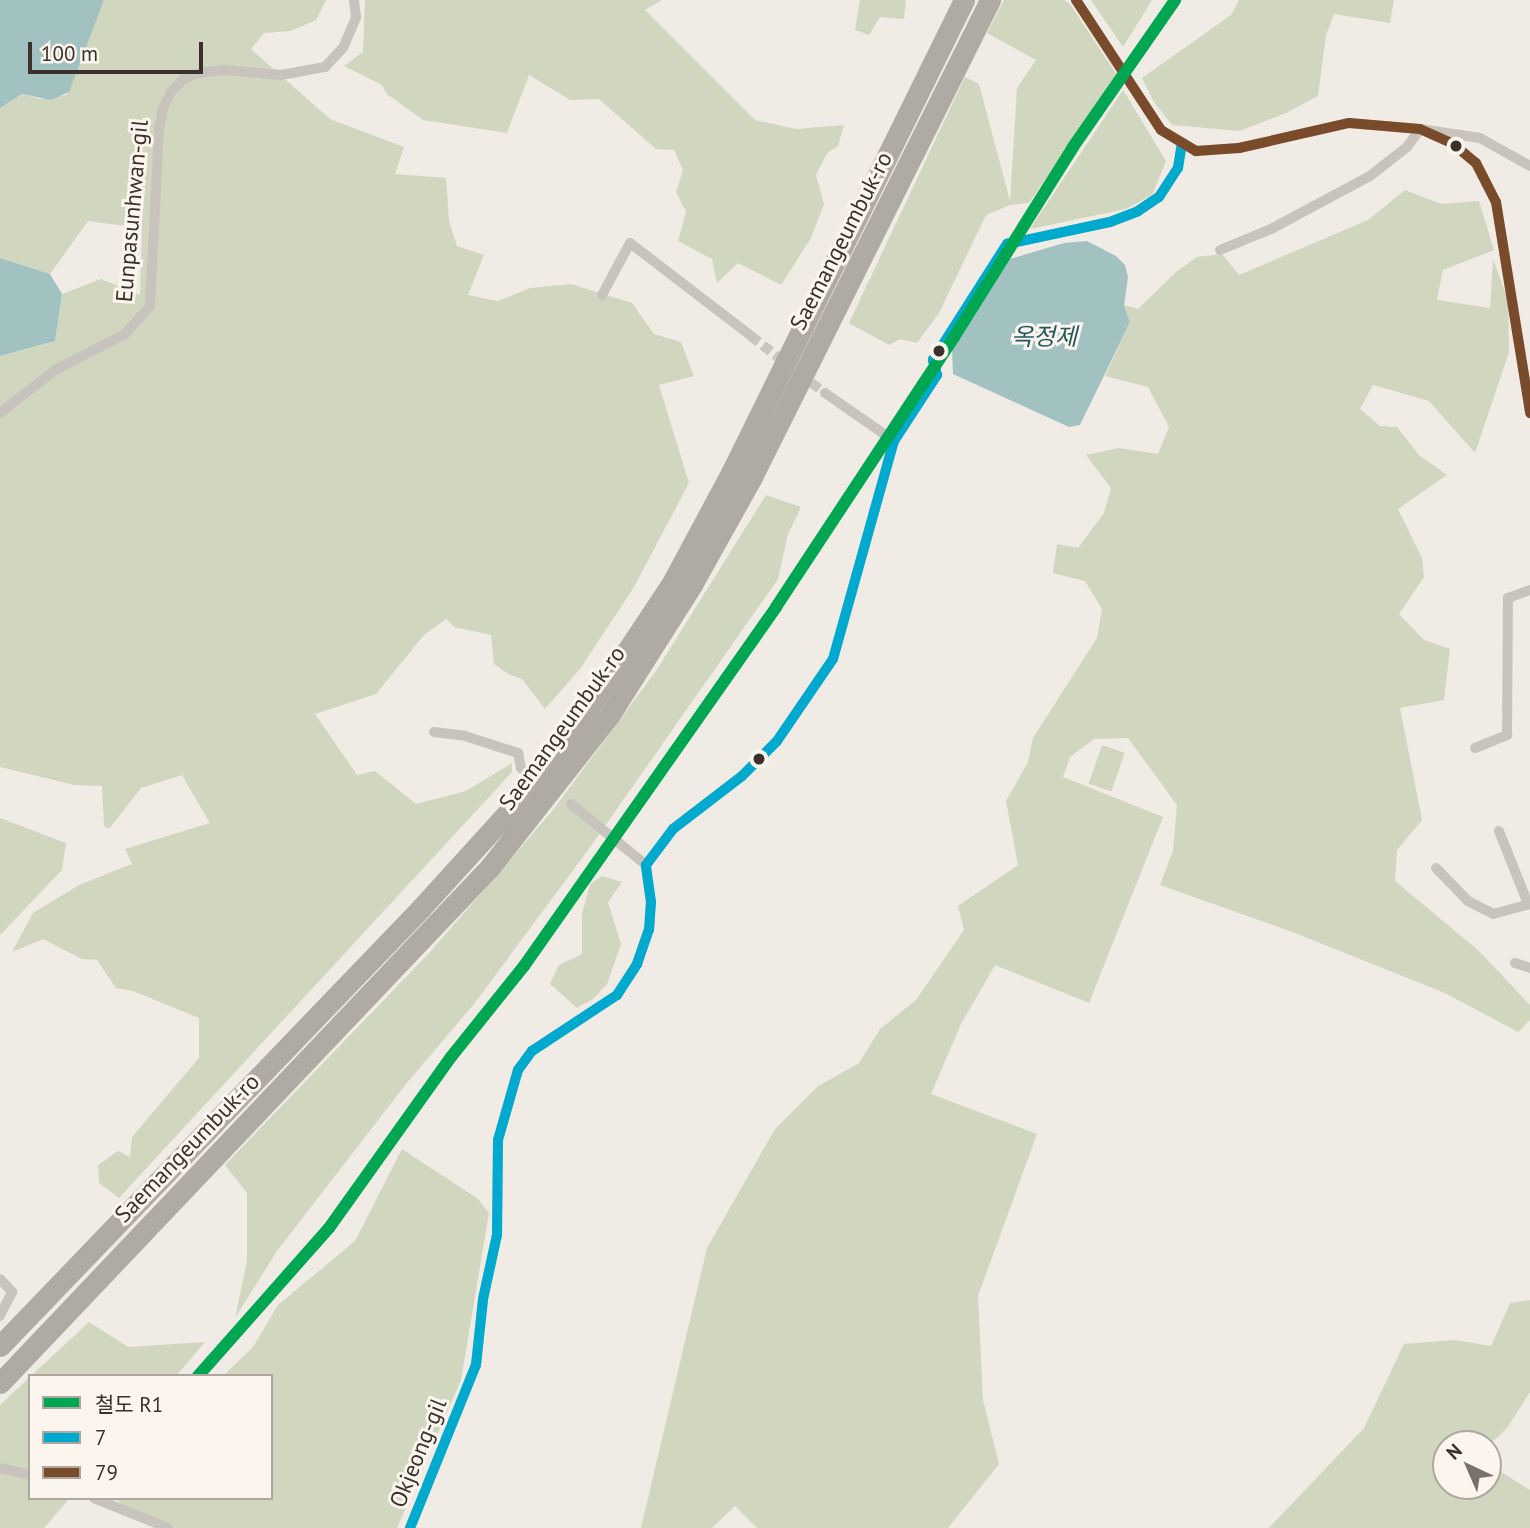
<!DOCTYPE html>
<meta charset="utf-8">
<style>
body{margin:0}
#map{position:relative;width:1530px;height:1528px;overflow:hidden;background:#f0ebe5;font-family:"PT Sans","Noto Sans KR",sans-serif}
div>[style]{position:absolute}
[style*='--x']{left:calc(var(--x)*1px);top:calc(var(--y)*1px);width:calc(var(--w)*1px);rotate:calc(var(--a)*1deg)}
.green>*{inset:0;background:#d1d6bf;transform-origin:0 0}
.water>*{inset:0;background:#a1c2c1}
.street-tunnel>*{height:10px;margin-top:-5px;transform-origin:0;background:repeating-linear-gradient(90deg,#ccc6c0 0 10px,transparent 0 15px)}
.street>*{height:10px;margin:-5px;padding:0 5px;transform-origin:5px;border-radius:5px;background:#c9c3be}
.highway>*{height:21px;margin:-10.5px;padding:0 10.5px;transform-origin:10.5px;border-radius:10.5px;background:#afaaa4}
.bus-1>*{height:10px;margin:-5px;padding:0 5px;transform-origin:5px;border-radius:5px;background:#00a9ce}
.bus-2>*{height:10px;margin:-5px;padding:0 5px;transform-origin:5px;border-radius:5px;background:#7a4b2a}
.rail-1>*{height:12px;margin:-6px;padding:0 6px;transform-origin:6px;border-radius:6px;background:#00a651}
.dots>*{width:19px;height:19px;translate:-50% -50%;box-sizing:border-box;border:4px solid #fbf5ee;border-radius:50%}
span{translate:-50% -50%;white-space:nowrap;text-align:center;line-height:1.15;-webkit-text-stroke:6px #fbf5ee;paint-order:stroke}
.street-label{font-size:23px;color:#3b302b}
.water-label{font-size:24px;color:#1f5a5e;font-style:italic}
.legend{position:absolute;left:28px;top:1374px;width:245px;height:126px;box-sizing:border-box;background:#fbf5ee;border:2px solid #aea6a0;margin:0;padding:9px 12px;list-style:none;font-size:21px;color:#3b302b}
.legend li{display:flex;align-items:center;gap:14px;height:35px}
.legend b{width:35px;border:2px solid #aea6a0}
.north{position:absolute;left:1432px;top:1430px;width:70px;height:70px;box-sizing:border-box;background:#fbf5ee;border:2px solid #aea6a0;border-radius:50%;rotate:316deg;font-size:19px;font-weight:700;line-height:28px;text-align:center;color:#3b302b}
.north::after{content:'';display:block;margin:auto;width:24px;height:32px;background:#7a716c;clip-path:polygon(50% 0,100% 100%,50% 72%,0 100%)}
.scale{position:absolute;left:28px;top:42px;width:175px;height:32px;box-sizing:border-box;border:4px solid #3b302b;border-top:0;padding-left:9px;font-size:21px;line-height:24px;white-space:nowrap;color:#3b302b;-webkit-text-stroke:5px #fbf5ee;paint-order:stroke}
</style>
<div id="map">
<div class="green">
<i style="clip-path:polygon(104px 0,326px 0,316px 20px,291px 31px,264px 33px,251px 49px,330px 119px,404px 147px,395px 174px,446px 178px,449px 221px,457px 246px,484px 255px,468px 295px,498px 301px,530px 288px,571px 284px,632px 303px,654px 334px,681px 342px,694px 376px,659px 385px,689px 483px,634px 587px,580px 669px,545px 709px,522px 679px,508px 674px,494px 664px,491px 635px,454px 627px,446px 619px,423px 636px,376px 694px,315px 714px,357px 775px,375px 771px,416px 804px,466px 791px,512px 763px,512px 772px,119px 1198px,99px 1183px,98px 1165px,118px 1151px,130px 1157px,132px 1137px,199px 1058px,199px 1018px,133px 991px,116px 988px,97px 960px,82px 959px,43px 939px,12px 952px,33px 913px,79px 885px,132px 864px,125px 849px,210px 823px,182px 775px,141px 788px,109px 829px,104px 826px,102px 786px,74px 785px,0 767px,0 356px,55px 341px,62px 294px,101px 279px,140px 295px,142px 228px,88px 221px,50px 274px,0 258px,0 108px,22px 94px,40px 99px,67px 95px)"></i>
<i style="clip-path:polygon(365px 0,662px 0,645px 10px,755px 120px,796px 129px,844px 125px,838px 146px,827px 153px,816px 175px,824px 204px,811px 238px,781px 285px,738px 263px,717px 283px,712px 259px,678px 241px,686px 212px,676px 192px,683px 170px,674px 150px,656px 149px,599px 99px,570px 100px,529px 75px,507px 133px,423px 120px,387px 94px,382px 85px,344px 66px,363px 52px)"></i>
<i style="clip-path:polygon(860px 0,906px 0,904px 19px,880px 17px,869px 35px,855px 30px)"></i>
<i style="clip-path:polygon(1004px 0,1064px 0,1070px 4px,1117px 75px,1029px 203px,1010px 205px,986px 215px,939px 313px,917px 343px,900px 339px,889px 345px,849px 323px,965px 77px,979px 84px,1010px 201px,1017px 88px,1036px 60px,987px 33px)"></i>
<i style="clip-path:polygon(1091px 0,1152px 0,1123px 47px)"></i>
<i style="clip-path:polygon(1239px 0,1394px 0,1390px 23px,1334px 14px,1326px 35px,1318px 96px,1286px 113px,1240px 131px,1172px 125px,1154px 102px,1142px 78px,1231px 15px)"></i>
<i style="clip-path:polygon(1123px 90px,1166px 161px,1152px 195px,1126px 209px,1030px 229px)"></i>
<i style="clip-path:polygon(1405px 190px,1441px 204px,1479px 201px,1494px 250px,1443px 270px,1437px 300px,1490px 308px,1493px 259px,1508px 300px,1509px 352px,1475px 453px,1429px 401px,1373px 385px,1360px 409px,1380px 426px,1397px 427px,1419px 455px,1447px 475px,1398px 509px,1422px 558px,1424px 577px,1399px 614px,1424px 640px,1450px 649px,1444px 700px,1400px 708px,1422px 820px,1397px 850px,1395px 881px,1479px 951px,1530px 1005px,1530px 1020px,1518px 1032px,1445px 993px,1295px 933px,1160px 885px,1173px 851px,1177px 805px,1128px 738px,1094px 739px,1070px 757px,1063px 777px,1163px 817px,1089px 1003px,995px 965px,961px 1024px,931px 1094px,1037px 1134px,978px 1296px,983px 1400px,999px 1464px,948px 1528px,757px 1528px,735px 1506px,712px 1528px,641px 1528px,707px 1248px,775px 1129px,817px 1087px,859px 1063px,880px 1029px,916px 1000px,964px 930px,958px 906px,1018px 865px,1006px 801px,1028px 762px,1033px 738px,1097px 638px,1102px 609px,1085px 581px,1053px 573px,1057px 544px,1078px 548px,1104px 513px,1111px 488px,1086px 455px,1119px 448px,1158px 454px,1169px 427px,1148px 387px,1105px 376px,1130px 322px,1124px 305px,1138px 309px,1176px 272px,1197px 257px,1222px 254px,1239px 275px,1368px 220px)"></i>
<i style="clip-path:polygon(766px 495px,801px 507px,788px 534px,778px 579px,591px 846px,474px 1004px,406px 1084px,277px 1251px,235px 1318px,247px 1261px,247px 1193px,225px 1165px,430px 952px,553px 810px,656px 671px)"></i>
<i style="left:1102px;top:745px;width:24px;height:41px;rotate:19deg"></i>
<i style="clip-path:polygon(0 818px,66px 843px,62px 870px,0 935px)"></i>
<i style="clip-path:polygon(602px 876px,622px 882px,608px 902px,621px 944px,607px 984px,593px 999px,577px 1008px,550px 984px,559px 965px,582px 954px,582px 914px,590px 884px)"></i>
<i style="clip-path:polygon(402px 1149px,478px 1199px,489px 1213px,461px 1380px,397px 1528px,155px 1528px,114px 1498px,271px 1498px,271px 1376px,223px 1376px,253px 1347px,278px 1305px,355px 1241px)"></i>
<i style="clip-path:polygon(1530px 1300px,1530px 1392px,1507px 1428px,1488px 1446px,1446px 1444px,1446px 1486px,1488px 1486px,1488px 1464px,1530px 1490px,1530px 1528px,1269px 1528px,1364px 1428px,1404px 1344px,1455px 1340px,1491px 1346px,1510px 1303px)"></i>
<i style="clip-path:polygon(89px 1322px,128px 1347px,205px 1342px,176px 1376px,31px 1376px)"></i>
<i style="clip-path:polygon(30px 1377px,30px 1498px,70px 1498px,44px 1528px,0 1528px,0 1405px)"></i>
</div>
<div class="water">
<i style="clip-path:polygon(0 0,104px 0,69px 92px,51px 100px,22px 94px,0 108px)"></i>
<i style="clip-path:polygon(1087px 241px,1116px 256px,1125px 265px,1128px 277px,1124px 305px,1130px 322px,1080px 425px,1069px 427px,953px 374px,952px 347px,1010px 259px,1064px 243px)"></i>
<i style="clip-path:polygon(0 258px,50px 274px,62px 294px,55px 341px,0 356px)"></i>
</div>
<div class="street-tunnel">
<i style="--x:751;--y:336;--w:46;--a:37.9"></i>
<i style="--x:799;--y:374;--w:32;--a:36"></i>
</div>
<div class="street">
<i style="--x:1076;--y:0;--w:155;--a:56.8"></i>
<i style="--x:1161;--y:130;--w:41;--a:31"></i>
<i style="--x:1196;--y:151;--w:43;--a:-4"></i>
<i style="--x:1239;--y:148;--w:113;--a:-12.8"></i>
<i style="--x:1349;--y:123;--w:71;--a:4.8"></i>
<i style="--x:1420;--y:129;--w:35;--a:24"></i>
<i style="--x:1452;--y:143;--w:31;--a:40"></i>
<i style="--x:1476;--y:163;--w:44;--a:62.9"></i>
<i style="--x:1496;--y:202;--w:214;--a:80.8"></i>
<i style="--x:1220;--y:250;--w:55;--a:-22.4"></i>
<i style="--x:1271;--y:229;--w:112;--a:-28.2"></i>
<i style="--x:1370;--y:176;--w:47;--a:-38.1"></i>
<i style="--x:1407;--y:147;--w:22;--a:-54"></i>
<i style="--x:1420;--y:129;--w:61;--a:8.5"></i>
<i style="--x:1480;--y:138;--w:57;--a:29.2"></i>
<i style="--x:602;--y:295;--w:59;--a:-61.7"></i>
<i style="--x:630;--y:243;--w:153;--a:37.5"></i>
<i style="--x:825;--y:393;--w:84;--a:34.8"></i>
<i style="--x:0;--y:413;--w:70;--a:-38"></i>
<i style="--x:55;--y:370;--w:79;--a:-27.2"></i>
<i style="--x:125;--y:334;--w:38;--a:-48"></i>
<i style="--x:150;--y:306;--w:177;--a:-87.1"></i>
<i style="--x:159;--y:129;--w:21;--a:-79"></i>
<i style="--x:163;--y:108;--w:18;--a:-63"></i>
<i style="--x:171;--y:92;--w:18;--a:-47"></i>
<i style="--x:183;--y:79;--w:17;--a:-21"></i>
<i style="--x:199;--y:73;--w:26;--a:-7"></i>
<i style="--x:225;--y:70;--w:56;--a:5.1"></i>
<i style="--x:281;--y:75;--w:45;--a:-10.3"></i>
<i style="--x:325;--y:67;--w:26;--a:-47"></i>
<i style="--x:343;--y:48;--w:34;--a:-67"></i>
<i style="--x:356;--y:17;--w:17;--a:-97"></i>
<i style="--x:434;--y:732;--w:31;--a:7"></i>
<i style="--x:465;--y:736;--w:56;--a:17.8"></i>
<i style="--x:518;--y:753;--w:15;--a:79"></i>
<i style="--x:521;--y:768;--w:5;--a:37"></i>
<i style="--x:1475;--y:748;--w:35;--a:-22"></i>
<i style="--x:1507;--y:735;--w:137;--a:-89.6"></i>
<i style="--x:1508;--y:598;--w:23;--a:-20"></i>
<i style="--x:571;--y:804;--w:97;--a:39.1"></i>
<i style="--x:1499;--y:831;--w:79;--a:68.3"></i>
<i style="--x:1436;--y:868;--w:46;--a:45.9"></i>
<i style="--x:1468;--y:901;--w:28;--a:27"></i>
<i style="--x:1493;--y:914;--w:38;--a:-15"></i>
<i style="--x:1515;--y:963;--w:16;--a:18"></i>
<i style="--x:0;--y:1279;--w:18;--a:47"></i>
<i style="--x:12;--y:1292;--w:27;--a:117"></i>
<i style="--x:0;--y:1468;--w:31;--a:13"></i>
<i style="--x:94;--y:1498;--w:80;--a:22.1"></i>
<i style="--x:410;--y:1528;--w:176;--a:-68"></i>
<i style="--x:476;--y:1365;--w:66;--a:-83.9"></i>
<i style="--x:483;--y:1299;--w:66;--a:-77.7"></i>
<i style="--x:497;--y:1235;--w:95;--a:-89.4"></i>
<i style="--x:498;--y:1140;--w:73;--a:-74.1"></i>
<i style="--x:518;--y:1070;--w:24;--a:-54"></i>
<i style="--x:532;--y:1051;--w:102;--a:-33.4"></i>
<i style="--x:617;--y:995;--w:37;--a:-57"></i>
<i style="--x:637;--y:964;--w:36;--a:-71"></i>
<i style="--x:649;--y:930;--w:28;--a:-86"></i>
<i style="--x:651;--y:902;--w:37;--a:-98"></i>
<i style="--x:646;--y:865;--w:45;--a:-53.1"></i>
<i style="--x:673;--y:829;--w:87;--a:-37.5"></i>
<i style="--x:742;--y:776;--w:49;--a:-45"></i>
<i style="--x:777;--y:741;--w:99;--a:-55.7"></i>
<i style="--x:833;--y:659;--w:226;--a:-74.4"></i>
<i style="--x:894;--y:441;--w:79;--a:-56.9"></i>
<i style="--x:937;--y:375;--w:16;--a:-105"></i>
<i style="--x:933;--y:360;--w:138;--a:-57.5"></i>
<i style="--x:1007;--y:244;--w:105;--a:-12.1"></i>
<i style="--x:1110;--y:222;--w:30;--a:-21"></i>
<i style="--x:1138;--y:211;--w:25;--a:-34"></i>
<i style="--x:1159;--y:197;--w:35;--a:-57"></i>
<i style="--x:1178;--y:168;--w:25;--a:-81"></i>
</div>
<div class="highway">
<i style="--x:0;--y:1346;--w:608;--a:-46.13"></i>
<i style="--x:421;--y:908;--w:134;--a:-47.7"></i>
<i style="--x:511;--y:809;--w:117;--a:-52"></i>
<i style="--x:583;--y:717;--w:161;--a:-56.4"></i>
<i style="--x:672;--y:583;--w:129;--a:-61.8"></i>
<i style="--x:733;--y:469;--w:523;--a:-63.78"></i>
<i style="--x:0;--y:1383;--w:712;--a:-46.48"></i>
<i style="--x:490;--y:867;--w:192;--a:-51.8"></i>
<i style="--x:609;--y:716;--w:157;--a:-57.7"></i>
<i style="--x:693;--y:583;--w:121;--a:-60.9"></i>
<i style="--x:752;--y:477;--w:533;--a:-63.48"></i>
</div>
<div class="bus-1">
<i style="--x:410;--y:1528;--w:176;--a:-68"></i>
<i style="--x:476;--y:1365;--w:66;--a:-83.9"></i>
<i style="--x:483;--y:1299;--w:66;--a:-77.7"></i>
<i style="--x:497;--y:1235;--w:95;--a:-89.4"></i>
<i style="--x:498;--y:1140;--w:73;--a:-74.1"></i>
<i style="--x:518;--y:1070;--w:24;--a:-54"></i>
<i style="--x:532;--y:1051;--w:102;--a:-33.4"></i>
<i style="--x:617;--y:995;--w:37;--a:-57"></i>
<i style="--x:637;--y:964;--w:36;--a:-71"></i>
<i style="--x:649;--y:930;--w:28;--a:-86"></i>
<i style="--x:651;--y:902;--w:37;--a:-98"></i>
<i style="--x:646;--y:865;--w:45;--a:-53.1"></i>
<i style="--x:673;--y:829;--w:87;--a:-37.5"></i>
<i style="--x:742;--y:776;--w:49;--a:-45"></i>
<i style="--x:777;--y:741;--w:99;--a:-55.7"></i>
<i style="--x:833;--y:659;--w:226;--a:-74.4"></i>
<i style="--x:894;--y:441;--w:79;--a:-56.9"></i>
<i style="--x:937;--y:375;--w:16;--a:-105"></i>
<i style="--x:933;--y:360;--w:138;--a:-57.5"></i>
<i style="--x:1007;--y:244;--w:105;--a:-12.1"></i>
<i style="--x:1110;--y:222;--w:30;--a:-21"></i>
<i style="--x:1138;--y:211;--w:25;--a:-34"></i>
<i style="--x:1159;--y:197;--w:35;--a:-57"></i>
<i style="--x:1178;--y:168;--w:25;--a:-81"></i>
</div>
<div class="bus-2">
<i style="--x:1076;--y:0;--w:155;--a:56.8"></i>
<i style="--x:1161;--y:130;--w:41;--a:31"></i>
<i style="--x:1196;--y:151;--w:43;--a:-4"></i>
<i style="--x:1239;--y:148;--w:113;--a:-12.8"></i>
<i style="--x:1349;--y:123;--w:71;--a:4.8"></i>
<i style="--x:1420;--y:129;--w:35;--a:24"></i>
<i style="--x:1452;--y:143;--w:31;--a:40"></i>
<i style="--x:1476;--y:163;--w:44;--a:62.9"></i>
<i style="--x:1496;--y:202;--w:214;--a:80.8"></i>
</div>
<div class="rail-1">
<i style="--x:198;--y:1376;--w:198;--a:-48.5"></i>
<i style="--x:329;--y:1228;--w:210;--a:-54.5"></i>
<i style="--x:451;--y:1057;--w:117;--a:-51.3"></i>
<i style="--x:524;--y:966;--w:439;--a:-54.9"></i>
<i style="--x:776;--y:607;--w:323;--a:-56.6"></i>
<i style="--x:954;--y:337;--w:224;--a:-57.9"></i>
<i style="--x:1073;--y:147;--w:179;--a:-55.2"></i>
</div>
<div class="dots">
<i style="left:1456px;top:146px;background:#3b302b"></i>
<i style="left:939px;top:351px;background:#3b302b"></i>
<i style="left:759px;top:759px;background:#3b302b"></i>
</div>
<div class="street-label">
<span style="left:132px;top:211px;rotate:-85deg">Eunpasunhwan-gil</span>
<span style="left:841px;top:241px;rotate:-63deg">Saemangeumbuk-ro</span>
<span style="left:562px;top:728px;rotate:-54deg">Saemangeumbuk-ro</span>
<span style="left:187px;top:1148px;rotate:-46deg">Saemangeumbuk-ro</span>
<span style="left:418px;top:1453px;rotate:-68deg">Okjeong-gil</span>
</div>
<div class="water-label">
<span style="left:1044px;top:337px">옥정제</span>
</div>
<ul class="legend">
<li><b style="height:9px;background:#00a651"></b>철도 R1</li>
<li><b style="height:9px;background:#00a9ce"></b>7</li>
<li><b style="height:9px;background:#7a4b2a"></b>79</li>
</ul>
<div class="north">N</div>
<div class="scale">100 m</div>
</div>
